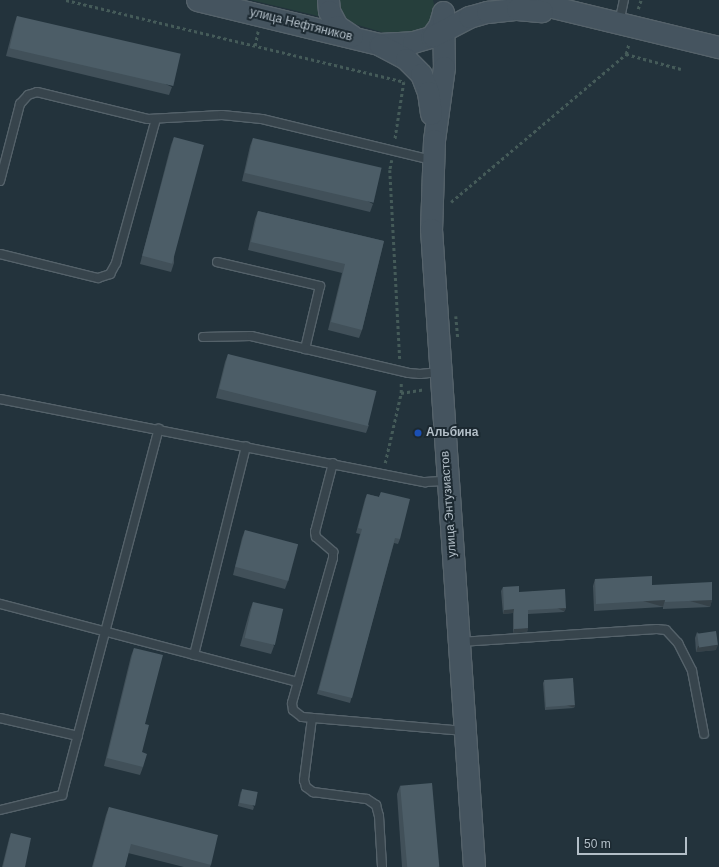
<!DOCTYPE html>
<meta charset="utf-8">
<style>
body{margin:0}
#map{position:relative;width:719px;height:867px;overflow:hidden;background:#23333c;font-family:Helvetica,sans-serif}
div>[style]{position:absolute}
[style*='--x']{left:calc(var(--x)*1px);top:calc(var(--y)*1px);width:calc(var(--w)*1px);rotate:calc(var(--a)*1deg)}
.green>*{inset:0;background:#263f3c}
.path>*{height:2.5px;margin-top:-1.25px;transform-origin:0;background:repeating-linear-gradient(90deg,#455b59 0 3px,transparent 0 6px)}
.roads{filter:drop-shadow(1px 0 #55626a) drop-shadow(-1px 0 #55626a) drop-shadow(0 1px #55626a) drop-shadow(0 -1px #55626a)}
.lane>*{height:8px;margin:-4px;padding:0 4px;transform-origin:4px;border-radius:4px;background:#37444c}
.secondary>*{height:21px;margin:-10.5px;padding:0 10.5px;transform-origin:10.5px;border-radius:10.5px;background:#45545f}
.wall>*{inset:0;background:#415059}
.shaded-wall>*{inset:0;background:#354148;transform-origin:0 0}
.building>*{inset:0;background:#4c5d67;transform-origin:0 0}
.dots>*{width:11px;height:11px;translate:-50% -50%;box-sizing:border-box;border:2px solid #1c2931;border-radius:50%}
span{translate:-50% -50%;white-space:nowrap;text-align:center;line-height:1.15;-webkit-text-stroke:4px #1c2931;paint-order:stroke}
.street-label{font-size:12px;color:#b3bfc8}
.poi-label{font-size:12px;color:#b3bfc8;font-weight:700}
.left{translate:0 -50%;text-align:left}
.scale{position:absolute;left:577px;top:837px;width:110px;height:18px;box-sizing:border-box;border:2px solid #b3bfc8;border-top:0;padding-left:5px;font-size:12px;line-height:14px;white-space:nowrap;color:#b3bfc8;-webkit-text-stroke:3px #1c2931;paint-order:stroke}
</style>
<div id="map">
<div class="green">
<i style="clip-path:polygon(251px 0,319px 0,322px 17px)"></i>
<i style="clip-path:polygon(338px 0,433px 0,435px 9px,430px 23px,421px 31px,388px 34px,351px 23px,341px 12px)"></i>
</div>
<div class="path">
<i style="--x:66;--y:0;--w:348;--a:13.6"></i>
<i style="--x:404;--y:82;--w:59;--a:98.8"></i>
<i style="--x:638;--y:9;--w:9;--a:-72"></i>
<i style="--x:255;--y:46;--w:15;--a:-79"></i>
<i style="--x:626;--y:54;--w:57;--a:15.3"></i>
<i style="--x:392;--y:160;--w:10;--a:101"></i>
<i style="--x:390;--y:170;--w:191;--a:87"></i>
<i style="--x:451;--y:202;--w:229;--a:-40.2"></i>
<i style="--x:626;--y:54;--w:11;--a:-75"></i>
<i style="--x:456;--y:316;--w:23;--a:85"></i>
<i style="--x:401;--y:393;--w:24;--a:-9"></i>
<i style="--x:385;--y:463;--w:72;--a:-77.1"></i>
<i style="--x:401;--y:393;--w:11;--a:-90"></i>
</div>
<div class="roads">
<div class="lane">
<i style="--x:619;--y:23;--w:24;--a:-78"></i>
<i style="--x:0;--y:181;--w:80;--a:-75.4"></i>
<i style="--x:20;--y:104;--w:12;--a:-48"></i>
<i style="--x:28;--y:95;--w:9;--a:-18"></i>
<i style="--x:37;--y:92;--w:114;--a:13.7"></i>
<i style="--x:148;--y:119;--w:74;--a:-3.1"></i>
<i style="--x:222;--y:115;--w:40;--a:5.7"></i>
<i style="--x:262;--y:119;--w:175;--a:13.6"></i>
<i style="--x:0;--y:254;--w:101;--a:13.8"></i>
<i style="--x:98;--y:278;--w:13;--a:-18"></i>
<i style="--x:110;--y:274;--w:13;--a:-61"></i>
<i style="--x:116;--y:263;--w:149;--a:-74.5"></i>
<i style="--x:217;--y:262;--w:106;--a:13.1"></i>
<i style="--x:320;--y:286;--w:65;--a:103.4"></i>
<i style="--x:203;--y:337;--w:48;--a:-1.2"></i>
<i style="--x:251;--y:336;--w:162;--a:13.2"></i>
<i style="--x:409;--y:373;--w:11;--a:5"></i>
<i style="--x:420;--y:374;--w:19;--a:-6"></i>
<i style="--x:0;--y:399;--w:433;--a:11.1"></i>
<i style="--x:425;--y:482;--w:22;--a:-3"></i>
<i style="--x:333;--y:463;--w:71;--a:104.6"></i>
<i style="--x:315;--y:532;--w:5;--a:79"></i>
<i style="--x:316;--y:537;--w:23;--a:41"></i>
<i style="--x:333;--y:552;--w:6;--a:90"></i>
<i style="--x:333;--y:558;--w:151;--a:105.8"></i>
<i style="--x:292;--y:703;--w:7;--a:82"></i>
<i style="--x:293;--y:710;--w:11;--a:38"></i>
<i style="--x:302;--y:717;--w:163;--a:4.9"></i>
<i style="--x:0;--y:604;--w:308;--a:14.7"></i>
<i style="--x:460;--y:642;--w:197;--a:-3.8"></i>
<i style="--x:657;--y:629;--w:9;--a:6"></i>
<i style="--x:666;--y:630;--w:18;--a:47"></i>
<i style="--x:678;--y:643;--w:31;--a:63"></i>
<i style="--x:692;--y:671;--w:64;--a:79.2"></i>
<i style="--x:194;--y:655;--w:215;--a:-76"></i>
<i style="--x:0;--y:718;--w:80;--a:13"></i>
<i style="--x:312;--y:718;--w:63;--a:97.4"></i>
<i style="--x:304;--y:780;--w:7;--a:74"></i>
<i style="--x:306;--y:787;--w:9;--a:36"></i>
<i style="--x:313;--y:792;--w:54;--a:7.4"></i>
<i style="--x:367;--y:799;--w:11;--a:34"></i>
<i style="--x:376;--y:805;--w:11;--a:75"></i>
<i style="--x:379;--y:816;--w:51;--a:86.6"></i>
<i style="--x:0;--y:810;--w:64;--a:-13.6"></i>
<i style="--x:62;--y:795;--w:379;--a:-75.2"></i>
</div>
<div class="secondary">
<i style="--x:197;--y:0;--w:187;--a:13.6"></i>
<i style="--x:379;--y:44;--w:34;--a:-3"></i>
<i style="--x:413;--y:42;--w:19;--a:-16"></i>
<i style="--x:431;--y:37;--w:14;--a:-54"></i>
<i style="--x:439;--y:26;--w:14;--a:-73"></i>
<i style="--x:328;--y:0;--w:11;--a:85"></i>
<i style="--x:329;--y:11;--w:17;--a:62"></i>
<i style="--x:337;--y:26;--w:18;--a:34"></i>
<i style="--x:524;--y:0;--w:201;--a:13.6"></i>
<i style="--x:443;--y:12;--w:55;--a:89"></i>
<i style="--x:444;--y:67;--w:74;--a:97.8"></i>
<i style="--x:434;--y:140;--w:89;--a:91.9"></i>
<i style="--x:431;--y:229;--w:639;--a:86.14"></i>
<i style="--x:433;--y:36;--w:41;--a:-27.8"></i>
<i style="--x:469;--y:17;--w:19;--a:-16"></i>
<i style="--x:487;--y:12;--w:30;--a:-6"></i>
<i style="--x:517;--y:9;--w:25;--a:5"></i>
<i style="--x:380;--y:45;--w:30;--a:28"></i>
<i style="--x:406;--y:59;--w:21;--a:45"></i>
<i style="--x:421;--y:74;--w:19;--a:69"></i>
<i style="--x:428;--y:92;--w:22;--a:82"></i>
</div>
</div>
<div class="wall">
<i style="clip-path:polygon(17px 16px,172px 87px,169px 95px,6px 56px,14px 25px)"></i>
<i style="clip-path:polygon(174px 137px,174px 263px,171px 272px,140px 264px,171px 145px)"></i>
<i style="clip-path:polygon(253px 138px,373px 204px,370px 212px,242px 181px,250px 146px)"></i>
<i style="clip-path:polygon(258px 211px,384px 241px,362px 330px,359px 338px,328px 330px,342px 273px,248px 250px,255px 219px)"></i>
<i style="clip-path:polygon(228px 354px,369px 425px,366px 433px,216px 398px,225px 362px)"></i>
<i style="clip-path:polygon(381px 492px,400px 539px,398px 544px,394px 543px,350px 703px,317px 694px,360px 534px,356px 533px,365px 499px,367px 494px,379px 497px)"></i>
<i style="clip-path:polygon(245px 530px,288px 581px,285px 589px,233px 575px,242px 538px)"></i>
<i style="clip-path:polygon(595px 579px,652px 585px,712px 600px,710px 607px,663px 609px,663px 607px,594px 611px,593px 586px)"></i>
<i style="clip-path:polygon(503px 587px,519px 592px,566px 608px,564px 612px,528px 614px,528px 628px,527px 632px,513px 633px,513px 613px,503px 614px,501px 591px)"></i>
<i style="clip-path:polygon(253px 602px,274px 646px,271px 654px,240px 646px,250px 610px)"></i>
<i style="clip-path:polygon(697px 632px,716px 650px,696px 652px,695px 638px)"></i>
<i style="clip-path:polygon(134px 648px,145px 724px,142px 752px,143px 767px,140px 775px,104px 766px,131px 656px)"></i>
<i style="clip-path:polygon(544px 681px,575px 705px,574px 708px,545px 710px,543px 683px)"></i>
<i style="clip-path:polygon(400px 786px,439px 867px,402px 867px,397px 794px)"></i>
<i style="clip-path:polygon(241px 791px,254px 807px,253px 810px,238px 806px)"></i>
<i style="clip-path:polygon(109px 807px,211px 865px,210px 867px,184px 867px,128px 853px,125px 867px,92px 867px,106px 815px)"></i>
<i style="clip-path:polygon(11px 833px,25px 867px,2px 867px,9px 839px)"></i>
</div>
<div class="shaded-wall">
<i style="left:665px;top:600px;width:7px;height:69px;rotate:106deg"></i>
<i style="left:712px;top:600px;width:7px;height:47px;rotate:106deg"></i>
<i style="left:566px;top:608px;width:4px;height:38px;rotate:117deg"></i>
<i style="clip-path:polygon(514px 609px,513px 613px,503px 614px,504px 610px)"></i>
<i style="clip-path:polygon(528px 628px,527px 632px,513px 633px,514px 629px)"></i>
<i style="clip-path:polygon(718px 645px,716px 650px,696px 652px,698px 646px)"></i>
<i style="left:575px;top:705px;width:3px;height:29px;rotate:108deg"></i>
</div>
<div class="building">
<i style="left:17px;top:16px;width:168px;height:33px;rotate:13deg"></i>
<i style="left:174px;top:137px;width:31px;height:123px;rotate:15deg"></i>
<i style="left:253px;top:138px;width:132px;height:36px;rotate:13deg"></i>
<i style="clip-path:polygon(258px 211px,384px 241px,362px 330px,331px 322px,345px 264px,251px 242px)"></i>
<i style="left:228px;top:354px;width:153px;height:36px;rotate:14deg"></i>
<i style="clip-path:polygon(381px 492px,410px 499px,400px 539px,395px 538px,352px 698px,319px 690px,362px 529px,358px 528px,367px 494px,379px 497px)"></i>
<i style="left:245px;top:530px;width:55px;height:38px;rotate:15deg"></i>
<i style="clip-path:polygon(652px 576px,652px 585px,712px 582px,712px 600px,665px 602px,665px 600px,596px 604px,595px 579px)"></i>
<i style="clip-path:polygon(519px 586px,519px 592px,565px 589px,566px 608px,528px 610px,528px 628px,514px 629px,514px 609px,504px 610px,503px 587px)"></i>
<i style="left:253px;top:602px;width:31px;height:37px;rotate:13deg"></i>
<i style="left:716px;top:631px;width:14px;height:19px;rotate:82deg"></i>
<i style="clip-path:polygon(134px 648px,163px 655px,145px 724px,149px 725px,142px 752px,147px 754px,143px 767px,107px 758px)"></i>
<i style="left:573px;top:678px;width:27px;height:29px;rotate:86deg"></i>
<i style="left:432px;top:783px;width:84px;height:32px;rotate:85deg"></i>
<i style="left:242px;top:789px;width:16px;height:14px;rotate:11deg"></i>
<i style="clip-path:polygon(109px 807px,218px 835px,211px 865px,131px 844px,125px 867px,93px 867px)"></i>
<i style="clip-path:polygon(11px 833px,31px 838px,25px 867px,3px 867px)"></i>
</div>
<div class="dots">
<i style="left:418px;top:433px;background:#1a4fb4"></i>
</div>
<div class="street-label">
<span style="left:301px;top:25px;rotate:14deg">улица Нефтяников</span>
<span style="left:449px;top:504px;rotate:-94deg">улица Энтузиастов</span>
</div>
<div class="poi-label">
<span class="left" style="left:426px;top:433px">Альбина</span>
</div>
<div class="scale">50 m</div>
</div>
